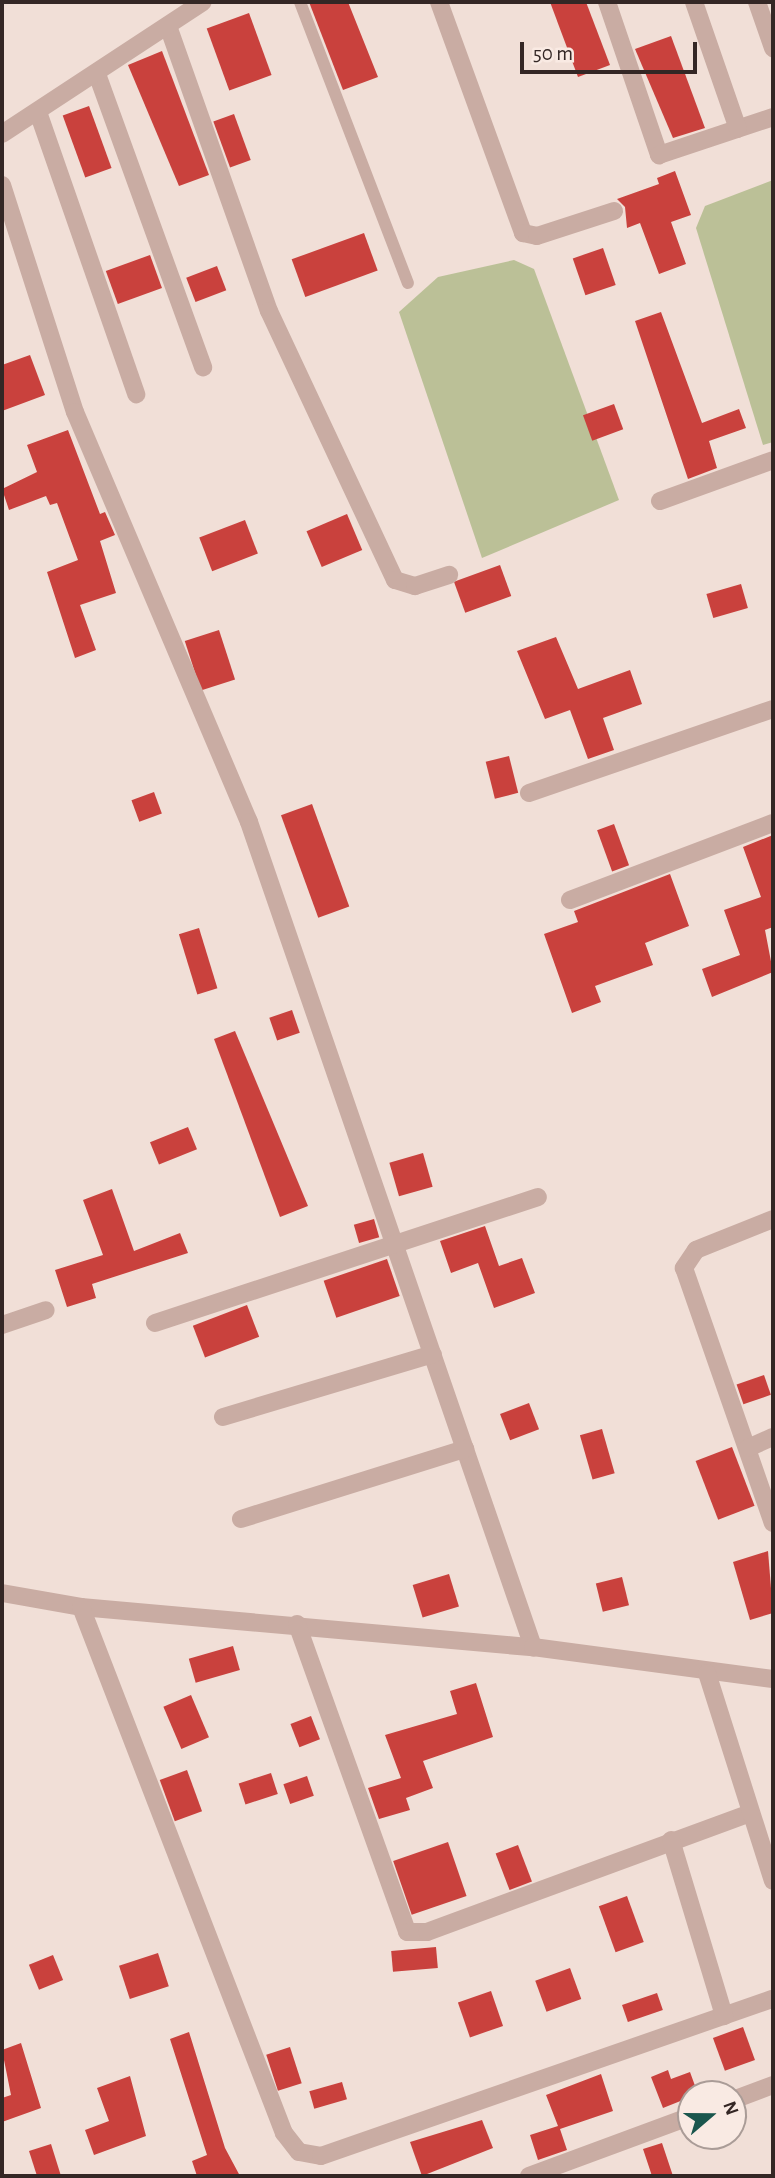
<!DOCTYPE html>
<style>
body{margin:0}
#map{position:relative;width:775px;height:2178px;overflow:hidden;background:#f1dfd7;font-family:"Alegreya Sans",sans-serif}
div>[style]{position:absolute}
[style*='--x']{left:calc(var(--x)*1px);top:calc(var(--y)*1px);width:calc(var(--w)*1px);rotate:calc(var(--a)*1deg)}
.green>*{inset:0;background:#bbc097}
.building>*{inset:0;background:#c9413d;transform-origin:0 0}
.lane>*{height:12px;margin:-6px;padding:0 6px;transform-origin:6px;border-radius:6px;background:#c9aca3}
.street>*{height:18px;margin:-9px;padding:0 9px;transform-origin:9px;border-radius:9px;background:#c9aca3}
span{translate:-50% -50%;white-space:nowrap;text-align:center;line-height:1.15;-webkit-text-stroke:7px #f9eae3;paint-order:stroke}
.frame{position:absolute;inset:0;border:4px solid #342725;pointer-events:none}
.north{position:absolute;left:677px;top:2080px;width:70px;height:70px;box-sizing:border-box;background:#f9eae3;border:2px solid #aa9c97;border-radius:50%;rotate:70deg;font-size:19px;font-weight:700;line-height:28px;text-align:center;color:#342725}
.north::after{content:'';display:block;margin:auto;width:24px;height:32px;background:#1a564d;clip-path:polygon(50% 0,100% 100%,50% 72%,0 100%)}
.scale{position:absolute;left:520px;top:42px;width:177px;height:32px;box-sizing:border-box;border:4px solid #342725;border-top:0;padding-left:9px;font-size:21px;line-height:24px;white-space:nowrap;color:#342725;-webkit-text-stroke:5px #f9eae3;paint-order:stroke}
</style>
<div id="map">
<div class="green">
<i style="clip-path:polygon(773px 180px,773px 442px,763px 445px,696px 228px,705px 206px)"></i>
<i style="clip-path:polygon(514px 260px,534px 269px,619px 500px,482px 558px,399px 312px,438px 277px)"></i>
</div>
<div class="building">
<i style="clip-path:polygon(309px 2px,348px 2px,378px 77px,343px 90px)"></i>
<i style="clip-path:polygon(550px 2px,586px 2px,610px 65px,578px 77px)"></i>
<i style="left:249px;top:13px;width:66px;height:45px;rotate:70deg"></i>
<i style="clip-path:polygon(671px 36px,705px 128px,673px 138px,635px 49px)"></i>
<i style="clip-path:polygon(162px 51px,209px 175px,179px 186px,128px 65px)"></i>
<i style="left:89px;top:106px;width:66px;height:28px;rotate:70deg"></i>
<i style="left:234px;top:114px;width:49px;height:22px;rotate:70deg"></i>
<i style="clip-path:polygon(675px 171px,691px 215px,671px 222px,686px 264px,659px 274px,640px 223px,627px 228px,625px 207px,617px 199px,659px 184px,657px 178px)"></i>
<i style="left:364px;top:233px;width:40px;height:77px;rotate:70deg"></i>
<i style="left:603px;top:248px;width:39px;height:32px;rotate:71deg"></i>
<i style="left:150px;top:255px;width:35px;height:47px;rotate:70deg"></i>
<i style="left:217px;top:266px;width:26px;height:33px;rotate:69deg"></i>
<i style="clip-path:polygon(661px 312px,702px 423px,739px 409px,746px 428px,709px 441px,717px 468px,688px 479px,635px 321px)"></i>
<i style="clip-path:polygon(30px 355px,45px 395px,2px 411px,2px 365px)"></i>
<i style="left:614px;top:404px;width:27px;height:33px;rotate:70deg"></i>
<i style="clip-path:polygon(68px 430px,100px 514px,105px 512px,115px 535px,100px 541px,116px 593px,80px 605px,96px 650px,75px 658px,47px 572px,78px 560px,57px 503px,50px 505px,46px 496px,9px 510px,2px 489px,37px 472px,27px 445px)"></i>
<i style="left:347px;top:514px;width:39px;height:44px;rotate:67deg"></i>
<i style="left:245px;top:520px;width:36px;height:49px;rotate:69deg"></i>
<i style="left:500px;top:565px;width:33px;height:49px;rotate:70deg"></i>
<i style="left:741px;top:584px;width:25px;height:36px;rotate:74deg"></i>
<i style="left:219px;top:630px;width:52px;height:36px;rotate:72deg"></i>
<i style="clip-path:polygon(556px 637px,578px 689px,630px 670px,642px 704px,603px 718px,614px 750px,588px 759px,570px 710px,545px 719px,517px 651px)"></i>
<i style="left:509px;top:756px;width:38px;height:24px;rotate:76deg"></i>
<i style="left:154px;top:792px;width:23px;height:24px;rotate:70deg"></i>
<i style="left:312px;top:804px;width:109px;height:33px;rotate:70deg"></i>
<i style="left:614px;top:824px;width:44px;height:18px;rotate:70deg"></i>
<i style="clip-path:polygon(773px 835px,773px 927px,765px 930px,773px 972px,712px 997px,702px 969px,740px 955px,724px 910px,761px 897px,743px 847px)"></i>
<i style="clip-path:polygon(670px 874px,689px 926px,645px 943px,653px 965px,595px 986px,601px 1002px,572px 1013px,544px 934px,578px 922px,574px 911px)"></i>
<i style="left:199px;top:928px;width:63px;height:21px;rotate:73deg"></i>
<i style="left:292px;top:1010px;width:24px;height:24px;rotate:71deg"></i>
<i style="clip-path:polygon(235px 1031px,308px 1206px,280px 1217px,214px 1039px)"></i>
<i style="left:188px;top:1127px;width:24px;height:41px;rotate:68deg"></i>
<i style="left:423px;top:1153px;width:35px;height:35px;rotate:74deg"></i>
<i style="clip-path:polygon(112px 1189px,134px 1251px,180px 1233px,188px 1253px,92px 1284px,96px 1298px,67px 1307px,55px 1270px,103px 1255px,83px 1200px)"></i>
<i style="left:374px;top:1219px;width:19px;height:21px;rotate:74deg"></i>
<i style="clip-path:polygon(485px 1226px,499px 1266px,522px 1258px,535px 1293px,494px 1308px,478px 1263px,451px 1273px,440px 1241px)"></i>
<i style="left:387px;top:1259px;width:39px;height:67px;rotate:71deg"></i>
<i style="left:247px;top:1305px;width:34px;height:58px;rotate:69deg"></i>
<i style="left:764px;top:1375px;width:21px;height:29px;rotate:71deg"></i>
<i style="left:529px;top:1403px;width:28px;height:31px;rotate:69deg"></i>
<i style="left:602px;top:1429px;width:46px;height:23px;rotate:74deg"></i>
<i style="left:732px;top:1447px;width:63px;height:39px;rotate:69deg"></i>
<i style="clip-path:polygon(768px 1551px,773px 1613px,750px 1620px,733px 1562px)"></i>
<i style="left:449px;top:1574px;width:34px;height:38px;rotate:73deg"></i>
<i style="left:622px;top:1577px;width:29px;height:27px;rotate:76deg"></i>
<i style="left:233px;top:1646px;width:25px;height:46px;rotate:74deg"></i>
<i style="clip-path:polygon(476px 1683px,493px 1737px,423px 1761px,433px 1788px,406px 1798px,410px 1810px,379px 1819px,368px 1788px,401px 1778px,385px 1735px,457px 1714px,450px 1691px)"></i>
<i style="left:191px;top:1695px;width:46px;height:30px;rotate:67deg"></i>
<i style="left:311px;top:1716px;width:25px;height:22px;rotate:69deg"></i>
<i style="left:187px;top:1770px;width:44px;height:29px;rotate:70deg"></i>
<i style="left:271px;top:1773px;width:22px;height:34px;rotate:72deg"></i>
<i style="left:307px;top:1776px;width:21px;height:25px;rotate:71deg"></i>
<i style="left:448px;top:1842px;width:57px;height:58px;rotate:71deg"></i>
<i style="left:518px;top:1845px;width:39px;height:24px;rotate:69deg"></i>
<i style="left:627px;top:1896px;width:49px;height:30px;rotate:70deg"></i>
<i style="left:436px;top:1947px;width:21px;height:45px;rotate:85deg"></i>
<i style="left:158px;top:1953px;width:35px;height:41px;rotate:72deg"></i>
<i style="left:53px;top:1955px;width:27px;height:26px;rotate:68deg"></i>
<i style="left:570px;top:1968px;width:33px;height:37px;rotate:70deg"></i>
<i style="left:491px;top:1991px;width:37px;height:35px;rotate:71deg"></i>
<i style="left:657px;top:1993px;width:18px;height:37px;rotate:71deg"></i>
<i style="left:743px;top:2027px;width:35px;height:32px;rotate:70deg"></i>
<i style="clip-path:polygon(189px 2032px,225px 2148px,240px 2176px,197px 2176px,192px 2161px,207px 2155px,170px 2039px)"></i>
<i style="clip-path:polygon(21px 2043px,41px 2108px,2px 2122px,2px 2098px,11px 2095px,2px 2050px)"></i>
<i style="left:290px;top:2047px;width:38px;height:25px;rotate:72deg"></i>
<i style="clip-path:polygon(668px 2070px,671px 2079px,690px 2072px,698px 2094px,663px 2108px,651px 2077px)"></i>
<i style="clip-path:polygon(601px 2074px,613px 2111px,560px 2129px,567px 2150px,538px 2160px,530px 2135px,558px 2126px,546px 2095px)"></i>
<i style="clip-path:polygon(130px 2076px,146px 2136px,94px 2155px,85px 2130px,109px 2121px,97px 2088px)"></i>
<i style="left:342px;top:2082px;width:18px;height:34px;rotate:74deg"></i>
<i style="clip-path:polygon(482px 2120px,493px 2148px,422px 2176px,410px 2142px)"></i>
<i style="clip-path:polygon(662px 2143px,673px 2176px,652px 2176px,643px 2149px)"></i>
<i style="clip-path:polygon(51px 2144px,61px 2176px,37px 2176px,29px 2151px)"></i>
</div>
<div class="lane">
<i style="--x:300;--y:2;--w:301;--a:69"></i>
</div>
<div class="street">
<i style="--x:439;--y:2;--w:246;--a:70"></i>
<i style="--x:523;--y:233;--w:14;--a:12"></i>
<i style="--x:537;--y:236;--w:81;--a:-18"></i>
<i style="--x:607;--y:2;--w:162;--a:71.2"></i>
<i style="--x:659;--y:155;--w:120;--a:-18.4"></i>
<i style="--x:694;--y:2;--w:134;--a:70.9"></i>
<i style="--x:757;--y:2;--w:49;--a:70.8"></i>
<i style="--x:168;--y:26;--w:302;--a:70.5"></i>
<i style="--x:269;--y:311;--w:297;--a:64.9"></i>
<i style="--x:395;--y:580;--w:21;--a:17"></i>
<i style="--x:415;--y:586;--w:36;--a:-18"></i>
<i style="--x:97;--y:74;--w:312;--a:70.1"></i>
<i style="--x:38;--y:112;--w:299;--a:70.8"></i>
<i style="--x:2;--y:134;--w:240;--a:-33.3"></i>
<i style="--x:2;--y:185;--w:238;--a:72.2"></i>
<i style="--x:75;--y:412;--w:445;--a:67"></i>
<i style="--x:249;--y:822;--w:873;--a:71"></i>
<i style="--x:660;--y:501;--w:120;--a:-19.9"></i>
<i style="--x:529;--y:793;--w:258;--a:-19"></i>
<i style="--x:570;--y:900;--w:217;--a:-20.8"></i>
<i style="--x:773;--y:1219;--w:83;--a:158.1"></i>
<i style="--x:696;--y:1250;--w:22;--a:124"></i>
<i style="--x:684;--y:1268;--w:270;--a:70.8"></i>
<i style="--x:155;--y:1323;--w:403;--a:-18.2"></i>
<i style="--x:2;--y:1325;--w:46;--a:-18.8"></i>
<i style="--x:223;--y:1417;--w:219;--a:-16.7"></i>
<i style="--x:748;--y:1448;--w:27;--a:-24"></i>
<i style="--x:241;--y:1519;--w:235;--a:-17.4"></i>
<i style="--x:2;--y:1593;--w:80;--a:10"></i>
<i style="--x:81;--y:1607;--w:454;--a:5.1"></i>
<i style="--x:533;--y:1647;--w:242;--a:7.6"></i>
<i style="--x:81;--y:1607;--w:564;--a:68.9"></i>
<i style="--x:284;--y:2133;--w:24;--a:52"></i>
<i style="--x:299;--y:2152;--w:22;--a:10"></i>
<i style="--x:321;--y:2156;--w:478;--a:-19.2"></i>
<i style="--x:297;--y:1624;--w:327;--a:70.3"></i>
<i style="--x:407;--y:1932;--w:20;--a:0"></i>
<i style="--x:427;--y:1932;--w:345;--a:-20.2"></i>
<i style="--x:707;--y:1673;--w:218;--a:72.4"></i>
<i style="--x:671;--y:1840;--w:184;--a:73.2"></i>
<i style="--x:733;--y:2100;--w:43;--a:-20.6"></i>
<i style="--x:529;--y:2176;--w:173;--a:-20.3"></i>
</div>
<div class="frame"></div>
<div class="north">N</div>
<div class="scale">50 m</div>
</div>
